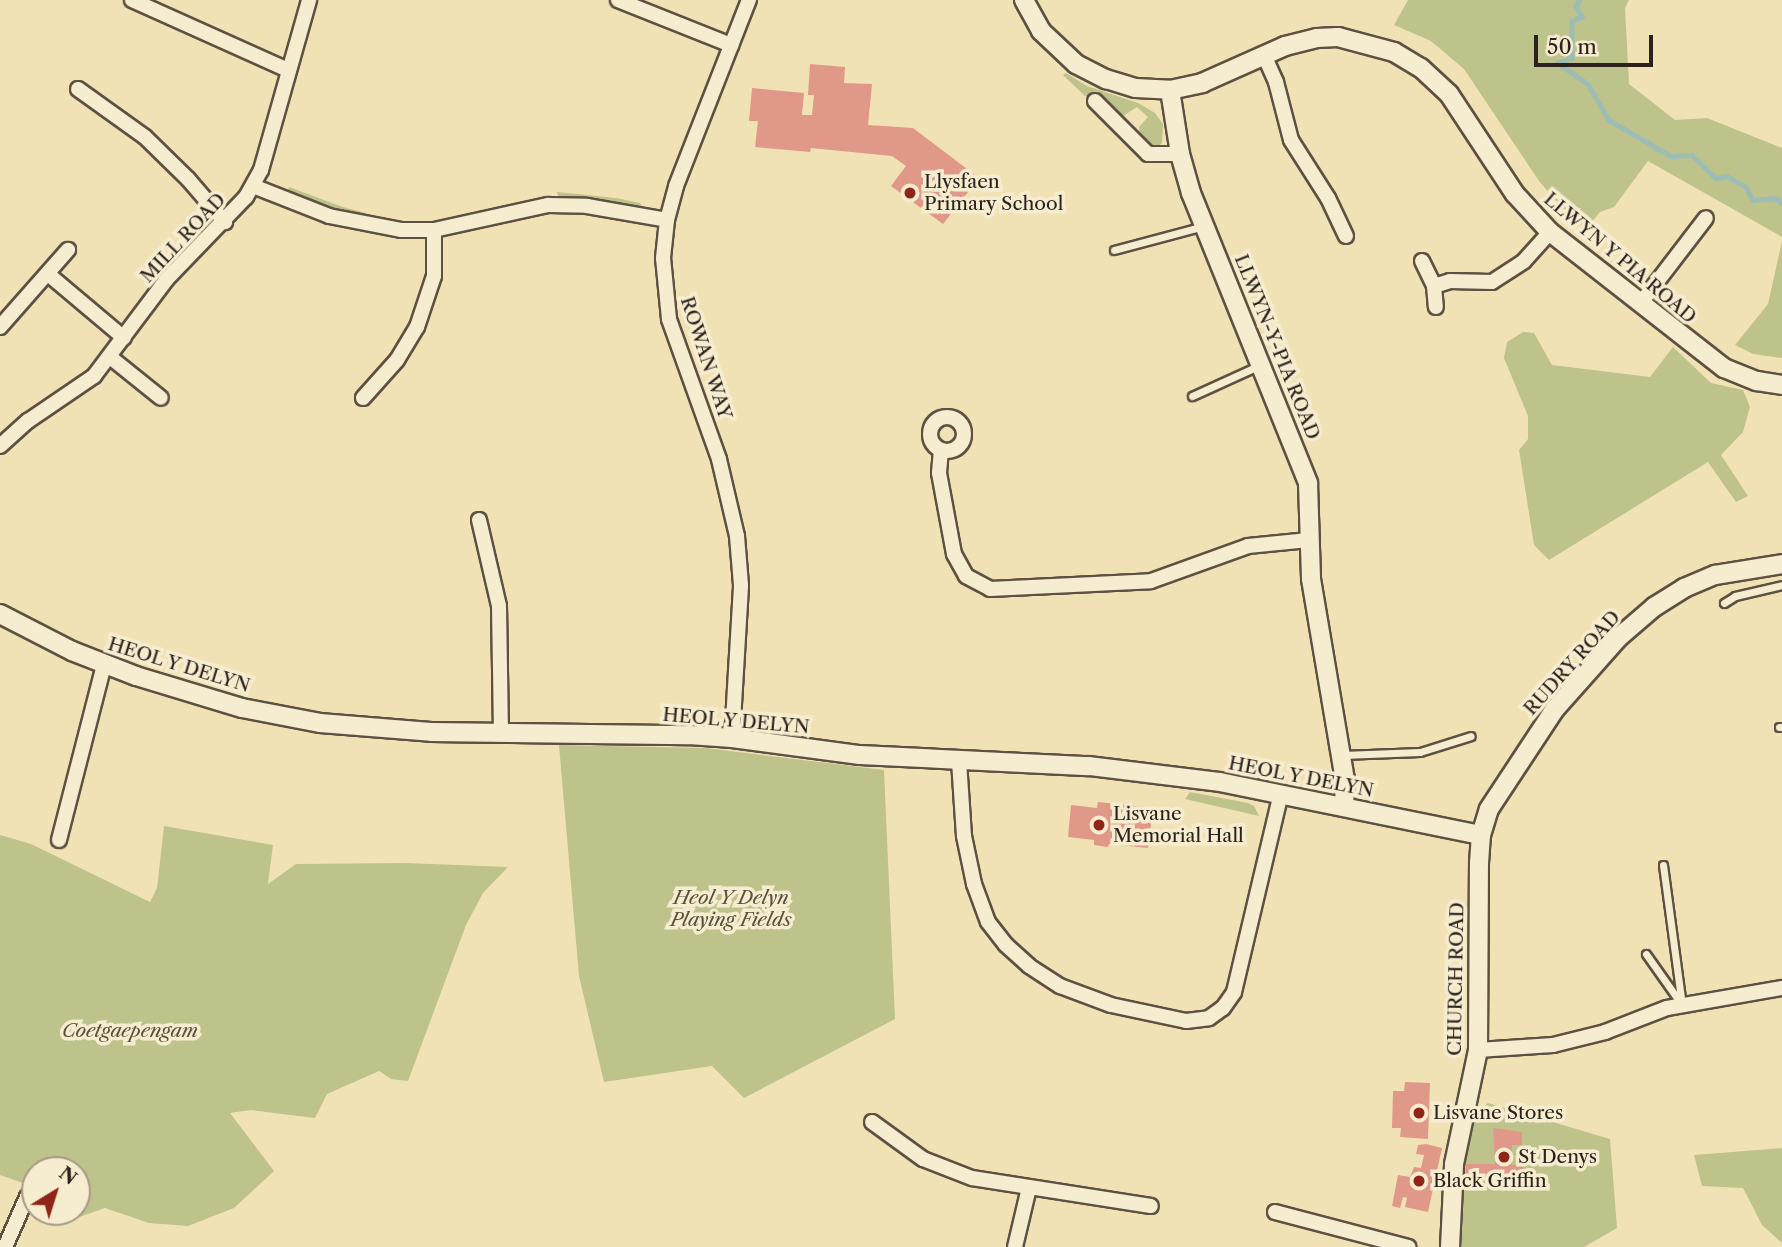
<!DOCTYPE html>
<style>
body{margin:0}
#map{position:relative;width:1782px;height:1247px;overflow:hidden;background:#f1e2b5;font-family:"Libre Caslon Text",serif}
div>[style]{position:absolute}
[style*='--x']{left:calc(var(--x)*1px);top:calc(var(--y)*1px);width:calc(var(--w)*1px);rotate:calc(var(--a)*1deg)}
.green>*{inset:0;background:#bec28b}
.stream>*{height:4.5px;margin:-2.25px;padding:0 2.25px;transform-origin:2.25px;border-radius:2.25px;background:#9cbdb3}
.building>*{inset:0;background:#e09889}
.roads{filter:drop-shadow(2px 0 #5d5142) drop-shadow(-2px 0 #5d5142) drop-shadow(0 2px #5d5142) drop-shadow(0 -2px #5d5142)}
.service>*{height:7px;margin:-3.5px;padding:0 3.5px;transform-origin:3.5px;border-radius:3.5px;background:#f6eccf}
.minor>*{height:14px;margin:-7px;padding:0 7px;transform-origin:7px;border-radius:7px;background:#f6eccf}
.minor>.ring{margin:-7px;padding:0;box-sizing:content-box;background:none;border:14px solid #f6eccf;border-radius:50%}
.tertiary>*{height:18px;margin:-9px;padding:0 9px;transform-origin:9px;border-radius:9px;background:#f6eccf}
.dots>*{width:19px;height:19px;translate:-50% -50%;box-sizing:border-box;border:4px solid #f6eccf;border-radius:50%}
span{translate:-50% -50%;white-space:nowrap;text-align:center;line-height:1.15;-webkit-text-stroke:7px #f6eccf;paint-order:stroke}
.poi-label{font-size:19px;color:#2c211c}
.left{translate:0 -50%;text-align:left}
.street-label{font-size:19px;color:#2c211c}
.park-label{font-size:19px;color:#58513d;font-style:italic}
.north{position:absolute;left:21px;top:1156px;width:70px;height:70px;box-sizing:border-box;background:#f6eccf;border:2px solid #a59b87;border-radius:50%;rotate:38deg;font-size:19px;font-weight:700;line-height:28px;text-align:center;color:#2c211c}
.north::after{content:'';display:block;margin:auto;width:24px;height:32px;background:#8f2418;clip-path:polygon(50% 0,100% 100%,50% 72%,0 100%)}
.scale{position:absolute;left:1534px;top:35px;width:119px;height:32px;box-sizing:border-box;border:4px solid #2c211c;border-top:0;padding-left:9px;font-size:21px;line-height:24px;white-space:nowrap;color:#2c211c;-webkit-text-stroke:5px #f6eccf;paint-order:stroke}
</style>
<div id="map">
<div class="green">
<i style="clip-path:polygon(1408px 0,1629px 0,1625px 8px,1629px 84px,1675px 120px,1707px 118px,1782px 148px,1782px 237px,1648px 161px,1614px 207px,1600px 212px,1586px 229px,1564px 210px,1539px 181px,1464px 69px,1431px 41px,1394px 25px)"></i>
<i style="clip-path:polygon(1066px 73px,1087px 86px,1138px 103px,1155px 113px,1163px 124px,1162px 143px,1157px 148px,1154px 147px,1140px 134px,1139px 127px,1148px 117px,1137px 107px,1123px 116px,1097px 91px,1092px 96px,1085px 96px,1063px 75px)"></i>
<i style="clip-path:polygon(289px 187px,343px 207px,366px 213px,364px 218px,315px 203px,287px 193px)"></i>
<i style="clip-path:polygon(557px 192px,616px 198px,640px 203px,643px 208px,590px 199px,559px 198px)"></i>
<i style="clip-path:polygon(1782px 241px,1782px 358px,1753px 354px,1735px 345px,1768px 304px)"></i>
<i style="clip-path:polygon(1523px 332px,1534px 333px,1552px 365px,1650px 377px,1673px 347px,1711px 383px,1743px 390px,1750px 407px,1743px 432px,1721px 455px,1748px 496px,1736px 502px,1708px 462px,1549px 560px,1534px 545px,1519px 450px,1528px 439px,1528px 416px,1504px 358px,1507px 342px)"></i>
<i style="clip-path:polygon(559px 745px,706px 748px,884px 770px,895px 1019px,744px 1098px,712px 1066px,604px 1082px,579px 976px)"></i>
<i style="clip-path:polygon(1190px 792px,1248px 803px,1254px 806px,1259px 816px,1185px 799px)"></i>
<i style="clip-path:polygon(164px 826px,273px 845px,268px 884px,296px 864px,405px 863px,508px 867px,483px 893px,466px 925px,408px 1081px,391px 1079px,379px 1071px,327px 1094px,315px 1118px,251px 1110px,230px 1113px,274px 1171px,234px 1208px,188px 1226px,149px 1223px,105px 1208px,59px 1224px,51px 1212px,77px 1212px,77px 1170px,35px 1170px,35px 1187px,0 1175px,0 835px,31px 844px,150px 902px,157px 888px)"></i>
<i style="clip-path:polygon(1488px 1103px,1610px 1139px,1617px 1228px,1584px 1247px,1458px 1247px,1462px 1161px,1472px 1116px)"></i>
<i style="clip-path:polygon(1782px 1148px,1782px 1243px,1762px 1225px,1743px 1188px,1702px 1186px,1694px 1155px)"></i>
</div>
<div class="stream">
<i style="--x:1580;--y:0;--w:7;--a:124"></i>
<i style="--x:1576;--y:6;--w:12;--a:59"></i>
<i style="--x:1582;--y:16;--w:12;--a:149"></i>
<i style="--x:1572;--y:22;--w:36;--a:90"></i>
<i style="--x:1572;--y:58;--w:15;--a:160"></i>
<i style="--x:1558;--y:63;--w:37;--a:35"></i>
<i style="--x:1588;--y:84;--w:42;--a:59.7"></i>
<i style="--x:1609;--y:120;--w:72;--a:30.1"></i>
<i style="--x:1671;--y:156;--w:21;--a:-3"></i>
<i style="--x:1692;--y:155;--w:33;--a:44"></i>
<i style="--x:1716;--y:178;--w:11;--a:-10"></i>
<i style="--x:1727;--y:176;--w:22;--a:30"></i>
<i style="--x:1746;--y:187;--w:15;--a:62"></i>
<i style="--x:1753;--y:200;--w:22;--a:-5"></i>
<i style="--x:1775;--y:198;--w:9;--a:36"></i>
</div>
<div class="building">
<i style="clip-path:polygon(810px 64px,845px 67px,844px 83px,872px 84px,868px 125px,913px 128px,979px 178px,943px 224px,891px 186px,906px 166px,892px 156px,811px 148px,810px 152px,755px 147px,758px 121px,749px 121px,752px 88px,804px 93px,802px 115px,812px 115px,814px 95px,808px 95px)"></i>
<i style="clip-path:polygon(1098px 802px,1153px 808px,1148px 848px,1109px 844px,1108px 847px,1094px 845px,1094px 840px,1068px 837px,1071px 805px,1097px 808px)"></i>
<i style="clip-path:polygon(1405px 1082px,1430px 1083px,1428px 1139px,1400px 1137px,1401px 1128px,1392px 1128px,1393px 1091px,1404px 1091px)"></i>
<i style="clip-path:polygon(1493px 1128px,1522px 1132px,1522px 1145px,1512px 1145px,1512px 1165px,1524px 1165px,1524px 1181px,1507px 1180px,1507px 1189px,1500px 1189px,1500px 1180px,1466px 1180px,1466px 1164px,1495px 1164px)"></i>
<i style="clip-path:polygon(1426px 1144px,1442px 1148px,1428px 1212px,1405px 1207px,1407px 1198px,1403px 1197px,1400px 1208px,1392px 1206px,1398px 1175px,1410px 1177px,1414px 1167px,1421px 1168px,1424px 1155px,1416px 1154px,1418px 1145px)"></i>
</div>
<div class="roads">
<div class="service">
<i style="--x:1114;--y:250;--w:93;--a:-14.9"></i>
<i style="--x:1192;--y:396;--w:72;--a:-24.4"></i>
<i style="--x:1724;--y:603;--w:13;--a:-32"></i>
<i style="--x:1735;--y:596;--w:48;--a:-13.2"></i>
<i style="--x:1779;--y:727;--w:3;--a:0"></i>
<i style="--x:1342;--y:755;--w:78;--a:-2.2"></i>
<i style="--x:1420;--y:752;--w:53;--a:-17.4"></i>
<i style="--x:1663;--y:865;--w:141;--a:82.3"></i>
<i style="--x:1646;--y:954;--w:59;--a:54.7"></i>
</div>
<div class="minor">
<i style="--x:132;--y:0;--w:171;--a:24.2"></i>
<i style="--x:618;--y:0;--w:122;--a:21.7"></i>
<i style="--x:1264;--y:55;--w:30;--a:66"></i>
<i style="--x:1276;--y:82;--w:60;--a:75.5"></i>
<i style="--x:1291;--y:140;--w:69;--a:57.5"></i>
<i style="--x:1328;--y:198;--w:42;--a:64.7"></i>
<i style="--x:78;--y:89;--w:82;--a:35.6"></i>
<i style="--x:145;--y:137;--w:60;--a:44.3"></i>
<i style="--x:188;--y:179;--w:57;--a:49.3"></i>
<i style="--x:1095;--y:101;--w:75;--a:45"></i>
<i style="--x:1148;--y:154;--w:32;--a:0"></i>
<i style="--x:253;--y:186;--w:82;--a:21.5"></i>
<i style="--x:329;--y:216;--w:73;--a:11"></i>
<i style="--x:401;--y:230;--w:33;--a:0"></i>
<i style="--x:434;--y:230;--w:117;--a:-12.4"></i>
<i style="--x:548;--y:205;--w:39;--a:1"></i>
<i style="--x:587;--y:206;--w:81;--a:9.9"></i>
<i style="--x:1422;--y:261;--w:28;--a:64"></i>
<i style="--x:1434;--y:286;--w:21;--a:85"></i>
<i style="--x:48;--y:274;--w:99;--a:40.1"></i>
<i style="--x:1434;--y:286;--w:17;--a:-17"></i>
<i style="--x:1450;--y:281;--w:42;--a:1.4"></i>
<i style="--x:1492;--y:282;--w:38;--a:-33"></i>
<i style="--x:1524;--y:261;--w:39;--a:-48"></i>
<i style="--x:1640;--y:304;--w:108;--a:-52.5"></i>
<i style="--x:0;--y:327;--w:103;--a:-48.6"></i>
<i style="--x:110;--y:357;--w:65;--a:38.8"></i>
<i style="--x:363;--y:398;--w:51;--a:-48.2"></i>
<i style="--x:397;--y:360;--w:39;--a:-59"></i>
<i style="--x:417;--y:327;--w:54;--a:-71.6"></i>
<i style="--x:434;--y:276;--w:46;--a:-90"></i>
<i class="ring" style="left:930px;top:417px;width:20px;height:20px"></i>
<i style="--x:0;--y:446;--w:38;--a:-42"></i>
<i style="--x:28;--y:421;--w:80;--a:-34.3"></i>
<i style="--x:94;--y:376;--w:120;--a:-53.1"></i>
<i style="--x:166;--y:280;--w:115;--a:-46.1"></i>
<i style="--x:246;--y:197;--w:31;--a:-61"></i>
<i style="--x:261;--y:170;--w:177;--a:-74.2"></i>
<i style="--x:941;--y:450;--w:23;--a:95"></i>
<i style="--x:939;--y:473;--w:82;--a:79.5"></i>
<i style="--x:954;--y:554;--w:25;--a:61"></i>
<i style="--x:966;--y:576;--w:27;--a:28"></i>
<i style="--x:990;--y:589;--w:161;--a:-2.8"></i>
<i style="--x:1151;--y:581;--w:103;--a:-19.8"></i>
<i style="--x:1248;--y:546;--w:61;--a:-5.6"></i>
<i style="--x:479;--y:520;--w:88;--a:76.9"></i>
<i style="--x:499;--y:606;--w:126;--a:89.1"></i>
<i style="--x:732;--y:738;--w:153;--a:-86.6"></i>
<i style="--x:741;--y:585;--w:49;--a:-94.7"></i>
<i style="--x:737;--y:536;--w:79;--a:-103.2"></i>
<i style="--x:719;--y:459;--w:149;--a:-109.7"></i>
<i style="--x:669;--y:319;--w:61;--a:-95.6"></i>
<i style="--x:663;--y:258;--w:38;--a:-84"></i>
<i style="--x:667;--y:220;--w:35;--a:-75"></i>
<i style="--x:676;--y:186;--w:200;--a:-68.6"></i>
<i style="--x:959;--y:761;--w:75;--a:86.2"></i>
<i style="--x:964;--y:836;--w:49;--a:78.2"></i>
<i style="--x:974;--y:884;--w:40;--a:69.8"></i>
<i style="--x:988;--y:922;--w:29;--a:52"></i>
<i style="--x:1006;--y:945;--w:31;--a:42"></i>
<i style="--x:1029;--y:966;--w:37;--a:33"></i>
<i style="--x:1060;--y:986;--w:54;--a:20.4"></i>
<i style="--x:1111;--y:1005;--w:77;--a:12"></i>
<i style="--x:1186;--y:1021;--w:23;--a:-7"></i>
<i style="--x:1209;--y:1018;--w:17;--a:-36"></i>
<i style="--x:1223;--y:1008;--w:19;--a:-55"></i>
<i style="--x:1234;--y:992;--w:204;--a:-76.7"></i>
<i style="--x:59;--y:840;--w:181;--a:-75.6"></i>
<i style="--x:1478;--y:1050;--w:75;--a:-3.8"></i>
<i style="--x:1553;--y:1045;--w:54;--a:-14"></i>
<i style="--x:1605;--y:1032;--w:66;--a:-21.2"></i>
<i style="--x:1667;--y:1008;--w:117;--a:-9.9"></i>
<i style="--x:872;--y:1122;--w:63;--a:36"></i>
<i style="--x:923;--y:1159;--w:53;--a:21.2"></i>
<i style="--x:972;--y:1178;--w:181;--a:8.9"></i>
<i style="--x:1275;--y:1212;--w:138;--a:14.7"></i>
<i style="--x:5;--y:1247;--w:55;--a:-66.3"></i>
<i style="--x:1015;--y:1247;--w:61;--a:-76.7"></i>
</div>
<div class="tertiary">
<i style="--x:1024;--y:0;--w:35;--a:61"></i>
<i style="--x:1041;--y:31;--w:48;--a:43.3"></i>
<i style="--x:1076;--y:64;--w:34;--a:27"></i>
<i style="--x:1106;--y:79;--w:31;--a:17"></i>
<i style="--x:1136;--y:88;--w:34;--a:3"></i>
<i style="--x:1170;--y:90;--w:33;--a:-12"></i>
<i style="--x:1202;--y:83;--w:91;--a:-24"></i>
<i style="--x:1285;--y:46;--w:33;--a:-14"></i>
<i style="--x:1317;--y:38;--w:21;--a:-3"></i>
<i style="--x:1338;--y:37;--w:58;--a:15"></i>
<i style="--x:1394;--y:52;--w:31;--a:31"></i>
<i style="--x:1421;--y:68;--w:38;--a:43"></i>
<i style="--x:1449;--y:94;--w:120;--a:56.6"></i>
<i style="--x:1515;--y:194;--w:52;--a:47.4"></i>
<i style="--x:1550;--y:232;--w:221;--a:38"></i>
<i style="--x:1724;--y:368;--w:35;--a:22"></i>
<i style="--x:1757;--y:381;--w:25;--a:9"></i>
<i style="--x:1170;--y:90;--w:65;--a:81.1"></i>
<i style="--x:1180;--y:154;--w:41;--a:74.2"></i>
<i style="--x:1191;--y:193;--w:313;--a:68"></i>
<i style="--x:1308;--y:483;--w:96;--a:88.2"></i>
<i style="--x:1311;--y:579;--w:203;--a:80.4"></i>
<i style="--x:1345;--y:779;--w:26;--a:92"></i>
<i style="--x:0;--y:614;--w:81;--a:27.2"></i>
<i style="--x:72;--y:651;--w:69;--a:21.3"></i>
<i style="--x:136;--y:676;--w:111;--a:16.8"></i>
<i style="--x:242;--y:708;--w:79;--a:10.9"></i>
<i style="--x:320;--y:723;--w:111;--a:4.6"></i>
<i style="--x:431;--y:732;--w:258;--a:0.7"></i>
<i style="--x:689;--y:735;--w:43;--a:4"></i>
<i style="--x:732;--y:738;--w:129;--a:7.6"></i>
<i style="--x:860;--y:755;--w:229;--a:2.8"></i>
<i style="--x:1089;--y:766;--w:132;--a:7"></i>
<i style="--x:1220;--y:782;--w:266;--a:11.5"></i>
<i style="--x:1450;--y:1247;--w:83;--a:-87.2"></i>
<i style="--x:1454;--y:1164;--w:116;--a:-78.1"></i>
<i style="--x:1478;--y:1050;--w:187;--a:-89.7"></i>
<i style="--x:1479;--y:863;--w:28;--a:-86"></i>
<i style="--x:1481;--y:835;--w:27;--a:-73"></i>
<i style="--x:1489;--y:809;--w:120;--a:-56.6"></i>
<i style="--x:1555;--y:709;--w:95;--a:-48.4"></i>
<i style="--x:1618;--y:638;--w:48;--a:-40.7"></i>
<i style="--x:1654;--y:607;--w:36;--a:-32"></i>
<i style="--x:1684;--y:588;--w:34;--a:-23"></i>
<i style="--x:1715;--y:575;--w:68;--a:-9.3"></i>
</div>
</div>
<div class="dots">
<i style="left:910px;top:193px;background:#8f2418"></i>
<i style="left:1099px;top:825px;background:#8f2418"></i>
<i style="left:1419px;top:1113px;background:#8f2418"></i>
<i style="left:1504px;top:1157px;background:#8f2418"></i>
<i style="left:1419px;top:1181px;background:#8f2418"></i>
</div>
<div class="poi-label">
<span class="left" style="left:924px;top:193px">Llysfaen<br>Primary School</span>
<span class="left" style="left:1113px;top:825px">Lisvane<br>Memorial Hall</span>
<span class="left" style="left:1433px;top:1113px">Lisvane Stores</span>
<span class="left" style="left:1518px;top:1157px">St Denys</span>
<span class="left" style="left:1433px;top:1181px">Black Griffin</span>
</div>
<div class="street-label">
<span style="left:183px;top:238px;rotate:-47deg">MILL ROAD</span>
<span style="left:1620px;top:258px;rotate:40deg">LLWYN Y PIA ROAD</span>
<span style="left:1277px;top:347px;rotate:68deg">LLWYN-Y-PIA ROAD</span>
<span style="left:706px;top:358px;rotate:72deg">ROWAN WAY</span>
<span style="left:1572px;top:663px;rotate:-48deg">RUDRY ROAD</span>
<span style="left:179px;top:665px;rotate:17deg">HEOL Y DELYN</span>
<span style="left:736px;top:721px;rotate:5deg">HEOL Y DELYN</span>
<span style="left:1301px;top:777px;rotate:11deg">HEOL Y DELYN</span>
<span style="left:1456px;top:979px;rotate:-89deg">CHURCH ROAD</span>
</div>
<div class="park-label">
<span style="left:731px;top:909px">Heol Y Delyn<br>Playing Fields</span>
<span style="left:130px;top:1031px">Coetgaepengam</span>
</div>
<div class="north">N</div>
<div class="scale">50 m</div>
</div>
